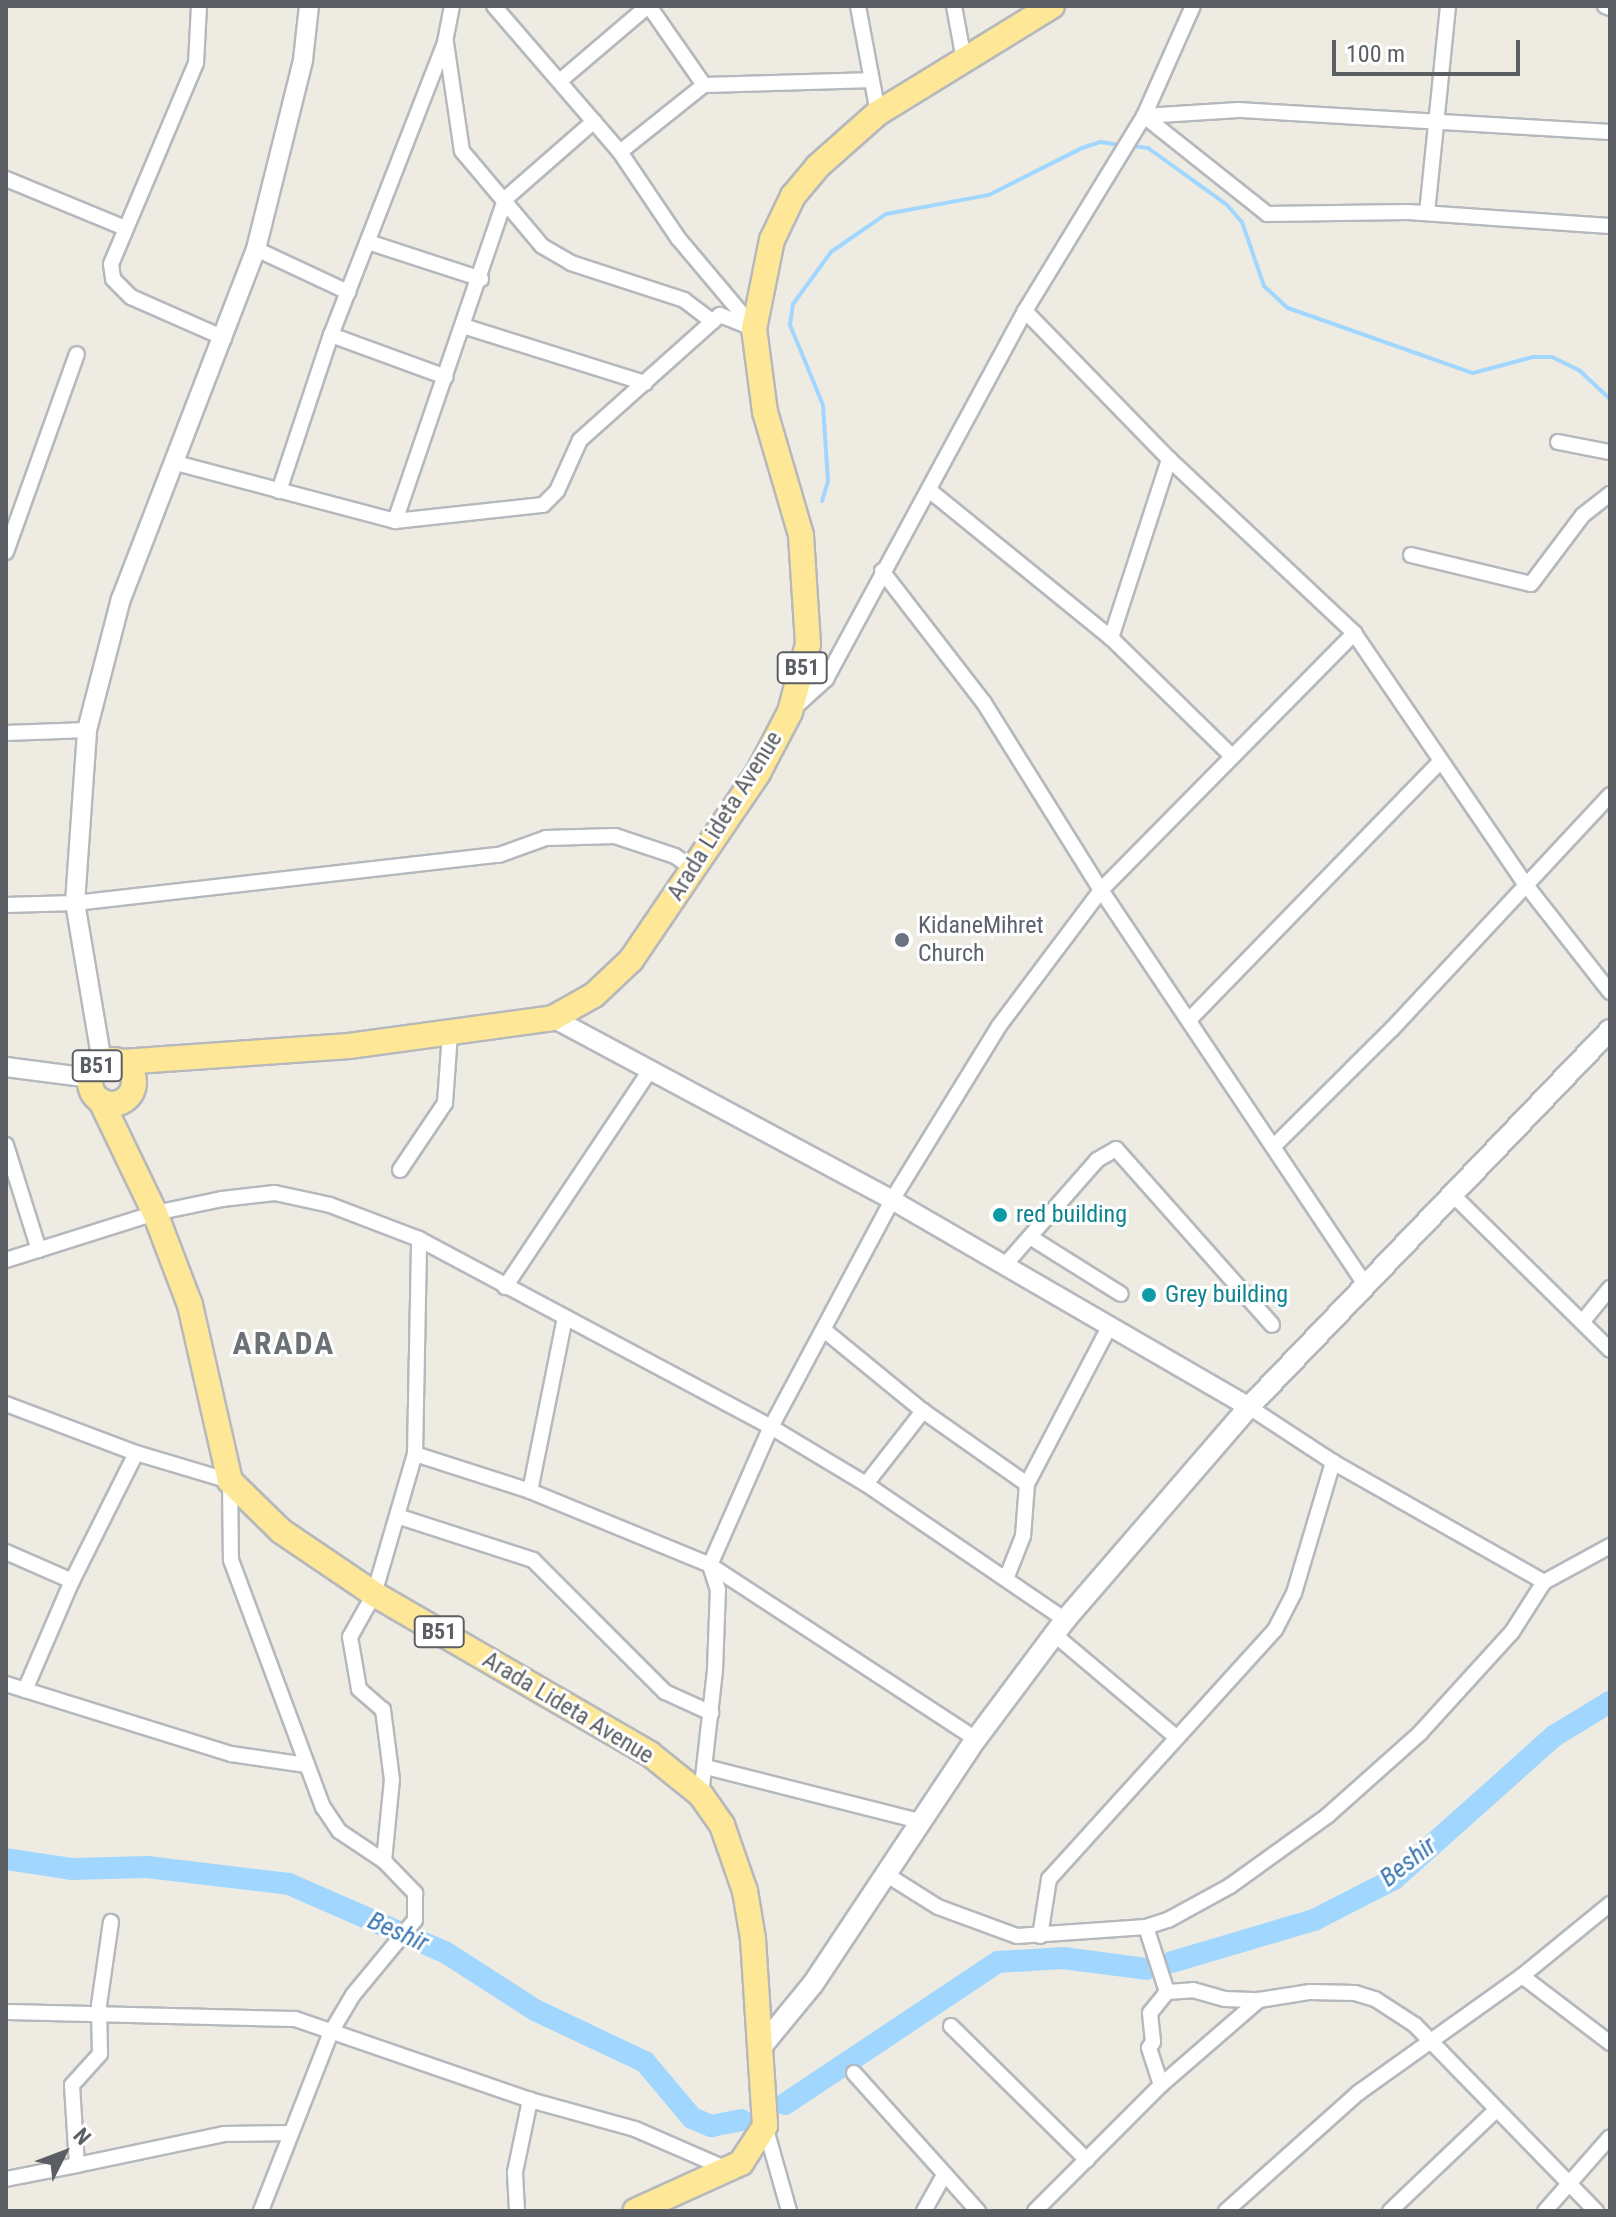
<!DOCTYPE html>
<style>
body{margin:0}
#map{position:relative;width:1616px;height:2217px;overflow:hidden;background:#eeebe2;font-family:"Roboto Condensed",sans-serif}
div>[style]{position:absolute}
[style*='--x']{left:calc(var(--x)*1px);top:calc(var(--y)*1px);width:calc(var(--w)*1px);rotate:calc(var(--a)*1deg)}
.stream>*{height:4px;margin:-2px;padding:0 2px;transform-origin:2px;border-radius:2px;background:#a1d7ff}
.river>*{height:22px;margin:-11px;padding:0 11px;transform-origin:11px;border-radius:11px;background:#a1d7ff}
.roads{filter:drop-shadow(2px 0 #b5b8bd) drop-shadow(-2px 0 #b5b8bd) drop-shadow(0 2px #b5b8bd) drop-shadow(0 -2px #b5b8bd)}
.minor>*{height:14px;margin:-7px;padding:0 7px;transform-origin:7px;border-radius:7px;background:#fff}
.tertiary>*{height:18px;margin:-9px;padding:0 9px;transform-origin:9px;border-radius:9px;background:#fff}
.secondary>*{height:20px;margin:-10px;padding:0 10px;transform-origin:10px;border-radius:10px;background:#fff}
.trunk>*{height:24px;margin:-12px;padding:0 12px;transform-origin:12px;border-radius:12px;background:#fee898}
.trunk>.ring{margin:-12px;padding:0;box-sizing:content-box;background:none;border:24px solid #fee898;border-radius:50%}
.dots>*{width:22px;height:22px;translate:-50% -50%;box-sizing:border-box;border:4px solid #fff;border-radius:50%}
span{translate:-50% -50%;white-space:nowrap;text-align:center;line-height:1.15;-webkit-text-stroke:6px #fff;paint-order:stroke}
.shield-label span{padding:2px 6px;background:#fff;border:2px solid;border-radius:6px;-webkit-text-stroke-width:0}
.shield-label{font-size:22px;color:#5b5f63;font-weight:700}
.street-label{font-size:24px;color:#5b5f63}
.worship-label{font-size:24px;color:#5b616d}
.left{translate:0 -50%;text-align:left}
.culture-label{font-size:24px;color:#0d838f}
.water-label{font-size:26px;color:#3d78b2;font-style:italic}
.district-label{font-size:32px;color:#6c7175;font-weight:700;letter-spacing:2px}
.frame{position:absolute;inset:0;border:8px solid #5b5f63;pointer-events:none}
.north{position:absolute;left:24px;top:2113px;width:80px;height:80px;-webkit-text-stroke:6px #fff;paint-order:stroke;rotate:48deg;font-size:22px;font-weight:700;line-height:32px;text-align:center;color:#5b5f63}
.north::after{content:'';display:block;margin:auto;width:28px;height:36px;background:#5b5f63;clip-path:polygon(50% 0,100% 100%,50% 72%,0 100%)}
.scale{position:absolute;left:1332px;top:40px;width:188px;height:36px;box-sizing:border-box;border:4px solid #5b5f63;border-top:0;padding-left:10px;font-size:24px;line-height:28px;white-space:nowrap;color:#5b5f63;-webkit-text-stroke:6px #fff;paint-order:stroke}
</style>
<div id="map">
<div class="stream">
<i style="--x:1130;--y:146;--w:18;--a:6"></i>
<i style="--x:1148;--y:148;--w:97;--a:35.8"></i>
<i style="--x:1227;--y:205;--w:23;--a:49"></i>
<i style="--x:1242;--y:222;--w:68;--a:71"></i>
<i style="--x:1264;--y:286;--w:33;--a:43"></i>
<i style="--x:1288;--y:308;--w:196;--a:19.4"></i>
<i style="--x:1473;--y:373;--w:62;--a:-14.9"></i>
<i style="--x:1533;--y:357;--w:19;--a:0"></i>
<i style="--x:1552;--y:357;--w:30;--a:26"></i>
<i style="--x:1579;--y:370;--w:42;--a:43.1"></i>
<i style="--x:822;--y:501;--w:21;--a:-73"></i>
<i style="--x:828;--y:481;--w:76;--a:-93.8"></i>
<i style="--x:823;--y:405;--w:87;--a:-112.4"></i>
<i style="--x:790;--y:325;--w:21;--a:-82"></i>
<i style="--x:793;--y:304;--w:64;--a:-53.8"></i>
<i style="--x:831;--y:252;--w:67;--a:-34.6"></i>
<i style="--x:886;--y:214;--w:105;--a:-10.5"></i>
<i style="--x:989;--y:195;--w:104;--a:-26.8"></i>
<i style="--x:1082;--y:148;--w:19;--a:-18"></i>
<i style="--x:1100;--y:142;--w:21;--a:8"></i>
</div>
<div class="river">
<i style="--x:6;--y:1859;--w:66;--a:8.7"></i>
<i style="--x:71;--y:1869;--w:76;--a:-1.5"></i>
<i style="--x:147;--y:1867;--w:143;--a:6.8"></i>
<i style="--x:289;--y:1884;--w:170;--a:23.6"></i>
<i style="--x:445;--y:1952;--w:107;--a:32.8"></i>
<i style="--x:535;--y:2010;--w:122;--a:25.3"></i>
<i style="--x:645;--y:2062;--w:73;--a:50"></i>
<i style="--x:692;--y:2118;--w:21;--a:23"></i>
<i style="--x:711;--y:2126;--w:31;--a:-11"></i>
<i style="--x:1172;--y:1962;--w:148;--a:-16.5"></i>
<i style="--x:1314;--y:1920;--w:90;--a:-27.1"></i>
<i style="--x:1394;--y:1879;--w:215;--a:-41.8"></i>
<i style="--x:1554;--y:1736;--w:66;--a:-31.3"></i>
<i style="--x:785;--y:2104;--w:256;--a:-33.7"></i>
<i style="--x:998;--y:1962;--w:65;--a:-3.5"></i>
<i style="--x:1063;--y:1958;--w:84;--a:7.5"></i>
</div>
<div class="roads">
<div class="minor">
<i style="--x:199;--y:6;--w:57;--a:93"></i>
<i style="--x:196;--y:63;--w:218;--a:112.9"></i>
<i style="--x:111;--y:264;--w:15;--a:82"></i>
<i style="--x:113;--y:279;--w:25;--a:45"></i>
<i style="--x:131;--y:297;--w:102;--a:23.8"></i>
<i style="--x:494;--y:6;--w:193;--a:49.2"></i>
<i style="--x:620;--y:152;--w:104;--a:56"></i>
<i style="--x:678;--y:238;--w:115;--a:49.9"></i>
<i style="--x:649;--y:6;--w:96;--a:55.2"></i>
<i style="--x:858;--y:6;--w:109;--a:79.4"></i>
<i style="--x:954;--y:6;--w:55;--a:79.5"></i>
<i style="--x:1605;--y:6;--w:5;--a:22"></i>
<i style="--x:446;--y:43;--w:109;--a:81.6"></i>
<i style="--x:462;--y:151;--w:124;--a:49.9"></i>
<i style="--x:542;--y:246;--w:34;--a:30"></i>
<i style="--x:571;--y:263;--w:119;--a:18.1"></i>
<i style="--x:684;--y:300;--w:36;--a:37"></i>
<i style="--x:561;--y:80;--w:114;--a:-40.4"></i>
<i style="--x:1610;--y:132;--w:373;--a:-176.6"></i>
<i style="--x:1238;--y:110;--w:94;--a:176.3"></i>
<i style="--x:1144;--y:116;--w:157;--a:38.5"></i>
<i style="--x:1267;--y:214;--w:141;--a:-0.8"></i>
<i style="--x:1408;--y:212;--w:202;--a:4"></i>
<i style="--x:620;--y:152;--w:107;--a:-38.6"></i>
<i style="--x:704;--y:85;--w:164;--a:-1.7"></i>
<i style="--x:6;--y:179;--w:129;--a:22.4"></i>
<i style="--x:1427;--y:213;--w:208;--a:-84.2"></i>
<i style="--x:368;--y:242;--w:119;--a:18.1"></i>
<i style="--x:256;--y:249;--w:102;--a:25.1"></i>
<i style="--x:1025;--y:311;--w:206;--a:45.8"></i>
<i style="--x:1169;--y:459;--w:254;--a:43.2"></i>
<i style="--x:1354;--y:633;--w:305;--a:55.7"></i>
<i style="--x:1526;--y:885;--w:136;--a:51.9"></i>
<i style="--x:463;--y:326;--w:191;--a:17.4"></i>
<i style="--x:331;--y:335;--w:122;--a:20.1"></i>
<i style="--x:1558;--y:442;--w:53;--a:10.9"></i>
<i style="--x:176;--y:463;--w:227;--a:14.8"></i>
<i style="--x:395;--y:521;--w:149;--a:-6.2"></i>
<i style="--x:543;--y:505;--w:20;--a:-45"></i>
<i style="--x:557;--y:491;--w:56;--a:-65.7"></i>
<i style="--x:580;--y:440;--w:188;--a:-41.8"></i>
<i style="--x:720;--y:315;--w:37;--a:22"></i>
<i style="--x:929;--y:490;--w:235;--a:39.1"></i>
<i style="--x:1111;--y:638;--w:169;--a:44.3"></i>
<i style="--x:279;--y:491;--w:164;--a:-71.6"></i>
<i style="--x:331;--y:335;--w:314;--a:-68.7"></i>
<i style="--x:445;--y:42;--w:37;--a:-79"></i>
<i style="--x:395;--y:521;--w:340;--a:-71.1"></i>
<i style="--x:505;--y:199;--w:118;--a:-41.2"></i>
<i style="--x:6;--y:552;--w:210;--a:-70.3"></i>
<i style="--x:1411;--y:555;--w:123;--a:13.6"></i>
<i style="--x:1531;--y:584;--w:86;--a:-53"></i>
<i style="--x:1583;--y:515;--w:34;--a:-38"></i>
<i style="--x:882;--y:571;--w:167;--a:52.3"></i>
<i style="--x:984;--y:703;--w:221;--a:58"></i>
<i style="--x:1101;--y:890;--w:478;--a:56.2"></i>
<i style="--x:1111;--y:638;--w:188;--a:-72"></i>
<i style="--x:793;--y:709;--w:45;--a:-42.3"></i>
<i style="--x:826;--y:679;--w:418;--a:-61.6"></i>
<i style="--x:1025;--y:311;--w:228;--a:-58.6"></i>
<i style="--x:1144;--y:116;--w:120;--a:-66"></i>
<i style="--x:6;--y:733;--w:81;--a:-2.1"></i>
<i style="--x:6;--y:905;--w:69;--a:-1.7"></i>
<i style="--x:75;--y:903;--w:427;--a:-6.5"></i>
<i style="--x:499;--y:855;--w:50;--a:-19.9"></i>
<i style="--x:546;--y:838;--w:69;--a:-1.7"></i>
<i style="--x:615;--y:836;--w:63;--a:18.4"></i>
<i style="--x:675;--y:856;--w:24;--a:35"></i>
<i style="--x:1189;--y:1020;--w:361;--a:-45.8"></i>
<i style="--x:6;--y:1145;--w:110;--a:72.6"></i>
<i style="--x:1275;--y:1145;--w:165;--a:-44.8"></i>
<i style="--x:1392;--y:1029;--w:320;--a:-47"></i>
<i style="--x:400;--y:1170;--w:81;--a:-56.1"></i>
<i style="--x:445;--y:1103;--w:70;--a:-85.9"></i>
<i style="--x:1454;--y:1196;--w:219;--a:44.6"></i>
<i style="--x:1030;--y:1237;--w:107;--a:32.1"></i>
<i style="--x:6;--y:1260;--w:156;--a:-17.5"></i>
<i style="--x:155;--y:1213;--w:68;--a:-11.8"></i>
<i style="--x:222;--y:1199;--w:53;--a:-6.5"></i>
<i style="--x:275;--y:1193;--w:56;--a:12.3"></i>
<i style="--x:330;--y:1205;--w:95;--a:20.9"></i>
<i style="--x:419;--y:1239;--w:399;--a:28.1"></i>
<i style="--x:771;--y:1427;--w:111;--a:31"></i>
<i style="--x:866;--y:1484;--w:241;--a:34.3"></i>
<i style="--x:1004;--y:1266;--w:141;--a:-48.7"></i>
<i style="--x:1097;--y:1160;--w:22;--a:-30"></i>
<i style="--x:1116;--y:1149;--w:235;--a:48.4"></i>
<i style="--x:505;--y:1287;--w:259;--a:-56.2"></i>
<i style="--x:1583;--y:1321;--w:43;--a:-50.7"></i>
<i style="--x:824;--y:1330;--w:128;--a:39.3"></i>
<i style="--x:923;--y:1411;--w:127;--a:35.1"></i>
<i style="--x:6;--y:1404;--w:139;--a:20.7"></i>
<i style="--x:136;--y:1453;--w:98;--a:16.6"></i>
<i style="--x:230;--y:1481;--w:79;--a:89.3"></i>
<i style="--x:231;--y:1560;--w:264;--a:69.6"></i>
<i style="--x:323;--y:1807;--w:29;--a:56"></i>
<i style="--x:339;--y:1831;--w:54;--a:33.7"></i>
<i style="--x:384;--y:1861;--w:45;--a:45.9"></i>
<i style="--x:415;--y:1893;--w:27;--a:90"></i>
<i style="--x:415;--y:1920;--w:97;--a:129.6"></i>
<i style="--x:353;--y:1995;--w:43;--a:120.7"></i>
<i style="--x:331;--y:2032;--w:192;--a:111.4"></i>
<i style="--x:1249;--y:1407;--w:100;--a:33.2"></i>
<i style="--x:1333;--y:1462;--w:243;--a:29.6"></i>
<i style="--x:415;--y:1454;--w:121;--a:17.8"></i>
<i style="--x:530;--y:1491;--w:195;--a:22.3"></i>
<i style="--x:710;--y:1565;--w:318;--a:33.2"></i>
<i style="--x:866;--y:1484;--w:93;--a:-52"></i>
<i style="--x:530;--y:1491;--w:177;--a:-78.6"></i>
<i style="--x:400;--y:1517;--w:140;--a:17.9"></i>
<i style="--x:533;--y:1560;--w:187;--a:45"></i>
<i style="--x:665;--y:1692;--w:51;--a:24.5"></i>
<i style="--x:6;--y:1552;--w:72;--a:23.7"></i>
<i style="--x:1006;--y:1579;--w:46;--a:-68.4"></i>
<i style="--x:1023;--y:1536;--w:52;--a:-85.6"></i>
<i style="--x:1027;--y:1484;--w:177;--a:-62.4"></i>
<i style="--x:1055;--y:1635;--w:158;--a:40.1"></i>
<i style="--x:6;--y:1684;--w:236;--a:17.3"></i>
<i style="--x:231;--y:1754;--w:76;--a:8.3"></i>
<i style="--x:25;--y:1690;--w:119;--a:-66.7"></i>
<i style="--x:72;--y:1581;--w:143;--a:-63.4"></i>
<i style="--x:706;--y:1767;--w:221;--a:14.2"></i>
<i style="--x:701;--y:1795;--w:126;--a:-83.6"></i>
<i style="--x:715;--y:1670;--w:80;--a:-87.9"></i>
<i style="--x:718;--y:1590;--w:26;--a:-108"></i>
<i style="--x:710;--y:1565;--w:151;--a:-66.2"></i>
<i style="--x:771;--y:1427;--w:257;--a:-61.9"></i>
<i style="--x:892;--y:1200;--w:204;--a:-58.4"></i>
<i style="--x:999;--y:1026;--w:170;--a:-53.1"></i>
<i style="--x:1101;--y:890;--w:361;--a:-45.4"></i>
<i style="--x:384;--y:1861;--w:81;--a:-84.4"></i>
<i style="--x:392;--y:1780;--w:71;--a:-97.3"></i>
<i style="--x:383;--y:1710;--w:32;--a:-139"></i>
<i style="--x:359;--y:1689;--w:53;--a:-99.8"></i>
<i style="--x:350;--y:1637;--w:49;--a:-60.8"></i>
<i style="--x:374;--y:1594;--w:146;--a:-73.7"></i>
<i style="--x:415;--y:1454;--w:215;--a:-88.9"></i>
<i style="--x:884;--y:1873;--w:64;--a:32.2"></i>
<i style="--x:938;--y:1907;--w:84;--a:20.2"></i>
<i style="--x:1017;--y:1936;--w:129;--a:-4"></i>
<i style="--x:1146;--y:1927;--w:23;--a:-18"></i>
<i style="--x:1168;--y:1920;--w:71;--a:-28.7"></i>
<i style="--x:1230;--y:1886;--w:120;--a:-35.8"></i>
<i style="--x:1327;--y:1816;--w:125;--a:-41.7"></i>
<i style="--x:1420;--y:1733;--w:137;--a:-47.7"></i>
<i style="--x:1512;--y:1632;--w:59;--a:-57.4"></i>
<i style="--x:1544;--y:1582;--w:75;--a:-28.6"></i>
<i style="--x:1146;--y:1927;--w:68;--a:72.1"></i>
<i style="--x:1040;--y:1936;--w:58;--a:-81"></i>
<i style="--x:1049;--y:1879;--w:336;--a:-47.8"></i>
<i style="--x:1275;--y:1630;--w:42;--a:-62.8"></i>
<i style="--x:1294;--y:1593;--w:137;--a:-73.4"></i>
<i style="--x:1522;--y:1976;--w:111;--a:37.3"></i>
<i style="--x:6;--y:2012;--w:289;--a:1.4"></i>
<i style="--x:295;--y:2019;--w:249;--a:19"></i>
<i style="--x:530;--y:2100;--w:109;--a:15.4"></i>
<i style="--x:635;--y:2129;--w:100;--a:23.5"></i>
<i style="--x:951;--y:2026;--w:191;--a:44.6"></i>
<i style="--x:854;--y:2073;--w:186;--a:48.1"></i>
<i style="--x:1161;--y:2085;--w:39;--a:-108"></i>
<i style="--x:1149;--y:2048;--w:7;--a:-56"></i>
<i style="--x:1153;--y:2042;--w:29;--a:-96"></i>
<i style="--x:1150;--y:2013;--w:27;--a:-51"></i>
<i style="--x:1167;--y:1992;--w:26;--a:-4"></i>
<i style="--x:1193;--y:1990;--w:33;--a:16"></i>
<i style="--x:1225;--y:1999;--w:34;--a:2"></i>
<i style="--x:1259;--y:2000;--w:52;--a:-8.9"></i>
<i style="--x:1310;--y:1992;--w:45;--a:1.3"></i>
<i style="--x:1355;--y:1993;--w:21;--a:17"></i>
<i style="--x:1375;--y:1999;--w:48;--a:33"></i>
<i style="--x:1415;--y:2025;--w:260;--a:45.8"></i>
<i style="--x:765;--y:2126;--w:88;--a:74.2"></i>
<i style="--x:77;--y:2165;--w:150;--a:-11.9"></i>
<i style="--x:224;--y:2134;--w:67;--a:-0.9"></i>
<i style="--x:6;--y:2179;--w:72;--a:-11.2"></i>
<i style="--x:77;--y:2165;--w:80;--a:-93.6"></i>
<i style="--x:72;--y:2085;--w:42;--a:-47.9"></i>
<i style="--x:100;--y:2054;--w:49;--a:-91.2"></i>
<i style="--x:99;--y:2005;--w:84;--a:-81.8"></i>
<i style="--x:517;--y:2211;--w:39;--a:-93"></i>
<i style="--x:515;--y:2172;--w:74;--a:-78.2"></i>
<i style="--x:924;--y:2211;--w:41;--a:-60.9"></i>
<i style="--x:1035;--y:2211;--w:178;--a:-45"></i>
<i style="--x:1161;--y:2085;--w:130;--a:-40.9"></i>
<i style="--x:1226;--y:2211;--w:177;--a:-41.8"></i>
<i style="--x:1358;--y:2093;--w:201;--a:-35.5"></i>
<i style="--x:1522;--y:1976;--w:114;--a:-39.3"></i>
<i style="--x:1390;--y:2211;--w:146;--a:-43.6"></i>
<i style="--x:1545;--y:2211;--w:98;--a:-48.7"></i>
</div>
<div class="tertiary">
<i style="--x:553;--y:1018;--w:385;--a:28.2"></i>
<i style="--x:892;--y:1200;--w:413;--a:30.1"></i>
<i style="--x:102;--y:1062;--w:161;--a:-99.6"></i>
<i style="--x:75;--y:903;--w:173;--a:-86"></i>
<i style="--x:87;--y:730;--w:135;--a:-75.5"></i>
<i style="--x:121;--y:599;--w:375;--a:-68.9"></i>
<i style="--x:256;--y:249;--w:195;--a:-76"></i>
<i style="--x:303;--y:60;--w:54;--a:-83.7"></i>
<i style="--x:6;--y:1067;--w:86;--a:7.4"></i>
</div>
<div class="secondary">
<i style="--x:762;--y:2046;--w:80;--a:-50.6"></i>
<i style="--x:813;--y:1984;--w:294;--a:-56.4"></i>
<i style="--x:976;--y:1739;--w:149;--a:-53.2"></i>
<i style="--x:1065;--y:1620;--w:281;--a:-49.2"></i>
<i style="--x:1249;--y:1407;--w:522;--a:-46.24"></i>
</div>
<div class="trunk">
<i class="ring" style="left:90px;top:1060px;width:20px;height:20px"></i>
<i style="--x:122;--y:1062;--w:228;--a:-4"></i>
<i style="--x:349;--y:1046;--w:206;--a:-7.8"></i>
<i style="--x:553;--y:1018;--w:47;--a:-29.3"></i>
<i style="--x:594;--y:995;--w:51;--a:-43.4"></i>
<i style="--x:631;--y:960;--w:226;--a:-55.8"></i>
<i style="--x:758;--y:773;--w:69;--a:-62.3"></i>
<i style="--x:790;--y:712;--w:70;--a:-75.2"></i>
<i style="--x:808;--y:644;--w:109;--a:-93.7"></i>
<i style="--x:801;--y:535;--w:128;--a:-106.3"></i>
<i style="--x:765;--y:412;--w:84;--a:-97.5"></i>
<i style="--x:754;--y:329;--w:91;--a:-78.6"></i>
<i style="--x:772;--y:240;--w:49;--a:-64.5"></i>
<i style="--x:793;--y:196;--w:39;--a:-50"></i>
<i style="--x:818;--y:166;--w:80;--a:-41.5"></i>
<i style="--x:878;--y:113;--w:204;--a:-31.6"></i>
<i style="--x:101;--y:1101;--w:124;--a:64.3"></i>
<i style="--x:155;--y:1213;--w:98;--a:69.2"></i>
<i style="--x:190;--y:1305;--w:180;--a:77.2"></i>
<i style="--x:230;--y:1481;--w:71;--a:44.4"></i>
<i style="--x:281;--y:1531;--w:112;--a:34.1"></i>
<i style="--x:374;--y:1594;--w:319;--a:30.1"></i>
<i style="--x:650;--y:1754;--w:65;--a:38.8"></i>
<i style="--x:701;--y:1795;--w:37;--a:55"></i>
<i style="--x:722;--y:1825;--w:70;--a:70.8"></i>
<i style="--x:745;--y:1891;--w:49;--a:80.5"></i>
<i style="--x:753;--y:1939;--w:187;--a:86.3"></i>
<i style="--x:765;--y:2126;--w:44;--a:123"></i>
<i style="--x:741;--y:2163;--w:116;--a:155.6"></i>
</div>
</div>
<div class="dots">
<i style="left:902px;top:940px;background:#6b7280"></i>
<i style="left:1000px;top:1215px;background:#0f9aa8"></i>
<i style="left:1149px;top:1295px;background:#0f9aa8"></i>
</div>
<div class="shield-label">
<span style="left:802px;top:668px">B51</span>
<span style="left:97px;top:1066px">B51</span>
<span style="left:439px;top:1632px">B51</span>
</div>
<div class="street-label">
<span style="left:725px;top:816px;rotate:-58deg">Arada Lideta Avenue</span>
<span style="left:568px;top:1708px;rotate:31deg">Arada Lideta Avenue</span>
</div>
<div class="worship-label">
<span class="left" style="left:918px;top:940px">KidaneMihret<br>Church</span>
</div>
<div class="culture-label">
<span class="left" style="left:1016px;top:1215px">red building</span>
<span class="left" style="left:1165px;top:1295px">Grey building</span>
</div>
<div class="water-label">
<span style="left:1408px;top:1862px;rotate:-38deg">Beshir</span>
<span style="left:398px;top:1932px;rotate:24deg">Beshir</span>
</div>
<div class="district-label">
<span style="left:284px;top:1343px">ARADA</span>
</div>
<div class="frame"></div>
<div class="north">N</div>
<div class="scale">100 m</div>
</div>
